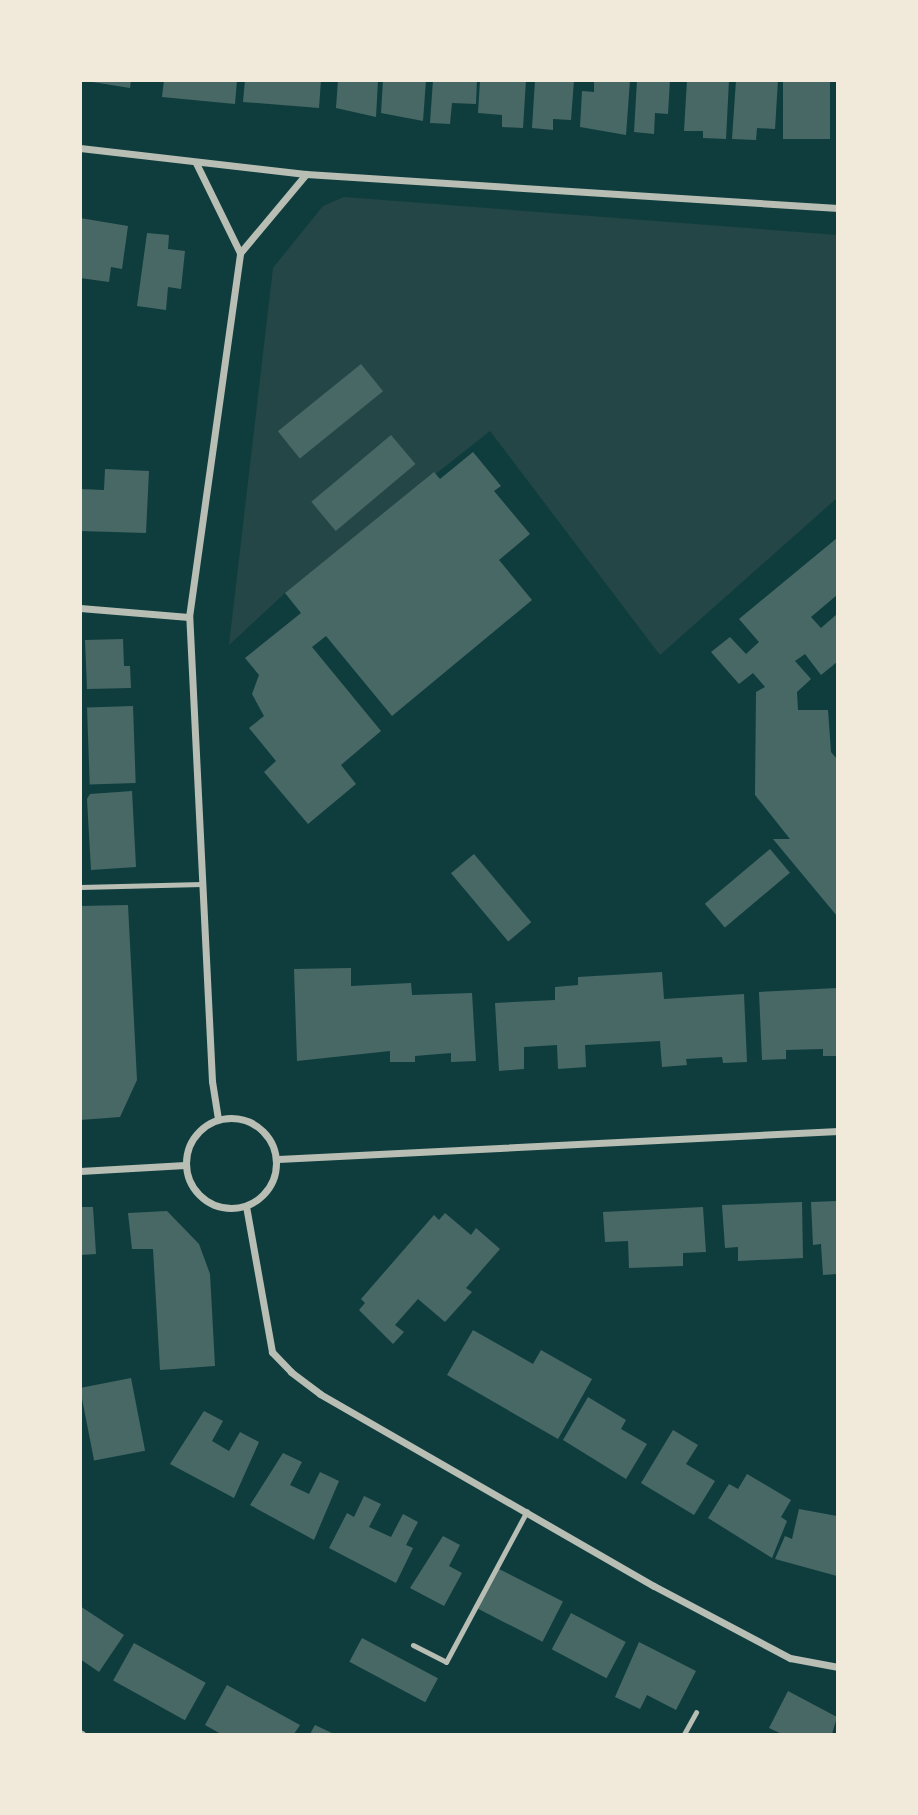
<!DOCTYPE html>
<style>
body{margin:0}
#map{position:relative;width:918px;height:1815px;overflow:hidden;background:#0f3d3e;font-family:Figtree,sans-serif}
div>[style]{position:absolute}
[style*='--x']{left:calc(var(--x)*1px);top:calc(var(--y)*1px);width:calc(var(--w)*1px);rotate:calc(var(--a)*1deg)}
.green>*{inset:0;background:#244646}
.building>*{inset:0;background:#486865;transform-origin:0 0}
.service>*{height:5px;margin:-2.5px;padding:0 2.5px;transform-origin:2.5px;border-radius:2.5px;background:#b8beb3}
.minor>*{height:7px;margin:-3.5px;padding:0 3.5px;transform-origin:3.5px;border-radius:3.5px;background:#b8beb3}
.minor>.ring{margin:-3.5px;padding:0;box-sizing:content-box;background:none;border:7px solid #b8beb3;border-radius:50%}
span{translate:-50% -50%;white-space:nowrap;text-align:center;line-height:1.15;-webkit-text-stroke:7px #f1e9da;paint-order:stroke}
.frame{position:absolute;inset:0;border:82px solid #f1e9da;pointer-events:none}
</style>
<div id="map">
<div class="green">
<i style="clip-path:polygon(344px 197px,837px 235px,837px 498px,660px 655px,490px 431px,285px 593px,229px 645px,273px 268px,323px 206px)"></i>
</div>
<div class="building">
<i style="clip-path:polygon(80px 80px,131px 80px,130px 88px)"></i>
<i style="clip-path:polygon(164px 80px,237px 80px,235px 104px,162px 97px)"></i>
<i style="clip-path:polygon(245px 80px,321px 80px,319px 108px,243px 102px)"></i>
<i style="clip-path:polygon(338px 80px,378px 80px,376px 117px,336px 108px)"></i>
<i style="clip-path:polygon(383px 80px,426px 80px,423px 121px,381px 113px)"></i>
<i style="clip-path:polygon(433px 80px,477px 80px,476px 104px,452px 103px,450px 124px,430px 123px)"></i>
<i style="clip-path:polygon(480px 80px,526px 80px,523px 128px,502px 127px,502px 115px,478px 113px)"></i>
<i style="clip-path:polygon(535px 80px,574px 80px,571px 120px,553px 119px,553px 130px,532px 128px)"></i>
<i style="clip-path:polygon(594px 80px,630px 80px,626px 135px,580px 127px,582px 91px,594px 92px)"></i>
<i style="clip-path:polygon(637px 80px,670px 80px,668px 114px,655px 113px,654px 134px,634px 132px)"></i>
<i style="clip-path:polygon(687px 80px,729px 80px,726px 139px,703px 138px,703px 131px,684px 131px)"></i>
<i style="clip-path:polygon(736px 80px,778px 80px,775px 129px,757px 128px,756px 140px,732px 139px)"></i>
<i style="left:783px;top:80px;width:47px;height:59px"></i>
<i style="clip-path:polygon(80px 218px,128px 226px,122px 269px,111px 267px,109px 282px,80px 278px)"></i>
<i style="clip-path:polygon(147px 233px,169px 235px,168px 249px,185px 251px,181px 289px,168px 287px,166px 310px,137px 306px)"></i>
<i style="left:361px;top:364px;width:35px;height:107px;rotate:51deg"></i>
<i style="left:391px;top:435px;width:38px;height:104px;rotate:50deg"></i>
<i style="clip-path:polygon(473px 452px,501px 486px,494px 491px,530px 534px,499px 560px,532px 600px,392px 716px,326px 636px,312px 647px,381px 731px,341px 765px,356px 784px,308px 824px,264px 772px,276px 761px,249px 728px,264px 716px,252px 694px,259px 675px,245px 658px,301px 613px,285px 593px,434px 472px,440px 479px)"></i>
<i style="clip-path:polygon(105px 469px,149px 471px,146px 533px,80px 531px,80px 489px,104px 490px)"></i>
<i style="clip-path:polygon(837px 538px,837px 595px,811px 617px,821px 628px,837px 614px,837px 662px,821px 675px,805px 654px,795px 661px,811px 679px,797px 692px,798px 710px,828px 710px,831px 752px,837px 759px,837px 916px,773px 839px,790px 839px,755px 795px,756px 692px,765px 687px,753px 673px,739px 684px,711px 652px,730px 637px,746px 654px,759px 642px,739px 619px)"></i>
<i style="clip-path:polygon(123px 639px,124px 666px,130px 666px,131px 688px,87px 689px,85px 640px)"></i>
<i style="left:133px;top:706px;width:77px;height:46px;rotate:88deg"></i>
<i style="clip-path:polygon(132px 791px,136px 867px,91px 870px,87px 799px,90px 794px)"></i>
<i style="left:770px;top:849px;width:31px;height:85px;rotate:50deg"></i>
<i style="left:474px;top:854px;width:89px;height:30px;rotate:50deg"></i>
<i style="clip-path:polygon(128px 905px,137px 1080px,120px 1117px,80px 1120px,80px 906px)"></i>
<i style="clip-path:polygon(351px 968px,351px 986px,411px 983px,412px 995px,472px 993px,476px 1061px,451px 1062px,451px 1053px,415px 1056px,415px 1062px,390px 1062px,390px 1051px,297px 1061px,294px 969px)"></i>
<i style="clip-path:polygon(662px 972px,664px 999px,744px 994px,747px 1062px,723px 1063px,722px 1057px,686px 1059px,687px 1065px,662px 1067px,660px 1041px,585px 1045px,586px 1067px,558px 1069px,557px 1045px,524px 1047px,524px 1069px,499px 1071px,495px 1003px,555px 1000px,555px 987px,578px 985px,578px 977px)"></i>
<i style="clip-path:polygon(837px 988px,837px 1056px,823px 1056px,823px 1049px,786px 1050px,786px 1059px,762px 1060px,759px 992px)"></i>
<i style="clip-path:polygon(837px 1201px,837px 1274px,823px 1275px,821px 1244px,813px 1245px,811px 1202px)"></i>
<i style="clip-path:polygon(802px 1202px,803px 1258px,738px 1261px,738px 1247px,725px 1248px,722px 1205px)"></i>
<i style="clip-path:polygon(80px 1207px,93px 1207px,96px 1254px,80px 1255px)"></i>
<i style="clip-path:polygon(703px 1207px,706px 1252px,683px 1253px,683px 1266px,629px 1268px,628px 1241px,605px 1242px,603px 1212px)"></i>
<i style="clip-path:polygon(167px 1211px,199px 1244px,210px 1274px,215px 1366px,160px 1370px,153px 1249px,132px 1249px,128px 1213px)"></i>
<i style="clip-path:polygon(445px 1213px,471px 1235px,476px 1228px,500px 1249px,466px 1288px,472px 1292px,445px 1322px,418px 1299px,395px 1325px,404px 1332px,393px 1344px,359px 1310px,365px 1303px,361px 1299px,434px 1215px,439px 1220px)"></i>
<i style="clip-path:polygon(473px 1330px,533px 1364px,541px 1350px,592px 1379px,558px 1439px,447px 1375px)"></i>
<i style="left:131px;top:1378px;width:74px;height:52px;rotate:79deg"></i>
<i style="clip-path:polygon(588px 1397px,626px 1420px,621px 1429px,647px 1444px,626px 1479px,563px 1440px)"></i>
<i style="clip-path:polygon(204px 1411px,223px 1421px,212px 1441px,229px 1451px,240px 1432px,259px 1442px,234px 1498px,170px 1464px)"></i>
<i style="clip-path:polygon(673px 1430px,698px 1445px,686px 1464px,715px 1481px,694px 1515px,641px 1483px)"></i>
<i style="clip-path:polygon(283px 1453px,302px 1462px,290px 1485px,309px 1494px,320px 1472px,339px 1481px,314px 1540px,250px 1505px)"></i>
<i style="clip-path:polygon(747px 1474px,791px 1500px,781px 1517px,787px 1521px,772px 1558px,708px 1518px,729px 1484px,738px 1489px)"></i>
<i style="clip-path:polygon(364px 1496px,381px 1504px,369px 1527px,391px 1537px,403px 1514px,418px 1522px,406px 1545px,413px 1548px,396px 1583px,329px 1548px,347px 1513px,354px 1517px)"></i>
<i style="clip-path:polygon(799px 1509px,837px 1516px,837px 1576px,775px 1559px,785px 1536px,792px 1539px)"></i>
<i style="clip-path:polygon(443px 1536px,460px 1545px,449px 1566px,462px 1573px,444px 1606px,410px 1588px)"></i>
<i style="left:497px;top:1568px;width:74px;height:45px;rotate:27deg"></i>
<i style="clip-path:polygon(80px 1606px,124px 1635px,99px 1672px,80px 1659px)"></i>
<i style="left:571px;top:1613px;width:62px;height:41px;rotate:28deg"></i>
<i style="left:362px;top:1638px;width:86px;height:27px;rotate:28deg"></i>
<i style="clip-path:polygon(639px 1642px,696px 1671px,676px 1710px,647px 1695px,640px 1709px,615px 1697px)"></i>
<i style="left:134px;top:1643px;width:82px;height:43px;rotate:29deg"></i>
<i style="clip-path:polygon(227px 1685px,300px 1725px,294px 1734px,221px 1734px,205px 1725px)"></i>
<i style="clip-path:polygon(788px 1691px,837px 1717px,832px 1734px,782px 1734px,769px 1728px)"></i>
<i style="clip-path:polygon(315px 1725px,334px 1734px,310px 1734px)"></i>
</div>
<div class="service">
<i style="--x:80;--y:887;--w:122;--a:-1.4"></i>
<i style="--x:413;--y:1645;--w:37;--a:27"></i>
<i style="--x:446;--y:1662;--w:171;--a:-61.8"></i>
<i style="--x:684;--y:1734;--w:25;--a:-61"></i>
</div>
<div class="minor">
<i style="--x:80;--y:148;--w:227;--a:6.6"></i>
<i style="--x:306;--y:174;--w:533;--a:3.66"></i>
<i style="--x:196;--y:163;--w:100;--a:63.9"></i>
<i style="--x:80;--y:608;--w:109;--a:4.7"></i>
<i class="ring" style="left:186px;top:1118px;width:83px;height:83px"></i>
<i style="--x:218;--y:1119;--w:38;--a:-99"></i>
<i style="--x:212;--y:1081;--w:465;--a:-92.8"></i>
<i style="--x:189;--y:617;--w:368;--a:-82"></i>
<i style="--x:240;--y:253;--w:103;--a:-50.1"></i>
<i style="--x:278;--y:1159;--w:561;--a:-2.86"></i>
<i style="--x:80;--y:1171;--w:105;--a:-3.3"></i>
<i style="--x:246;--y:1206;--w:148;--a:79.9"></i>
<i style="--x:272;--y:1352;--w:28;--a:46"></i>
<i style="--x:291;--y:1372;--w:36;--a:37"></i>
<i style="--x:320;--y:1394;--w:385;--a:29.9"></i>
<i style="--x:654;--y:1586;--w:154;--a:27.9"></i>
<i style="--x:790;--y:1658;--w:49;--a:10.6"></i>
<i style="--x:80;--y:1733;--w:2;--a:27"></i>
</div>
<div class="frame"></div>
</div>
